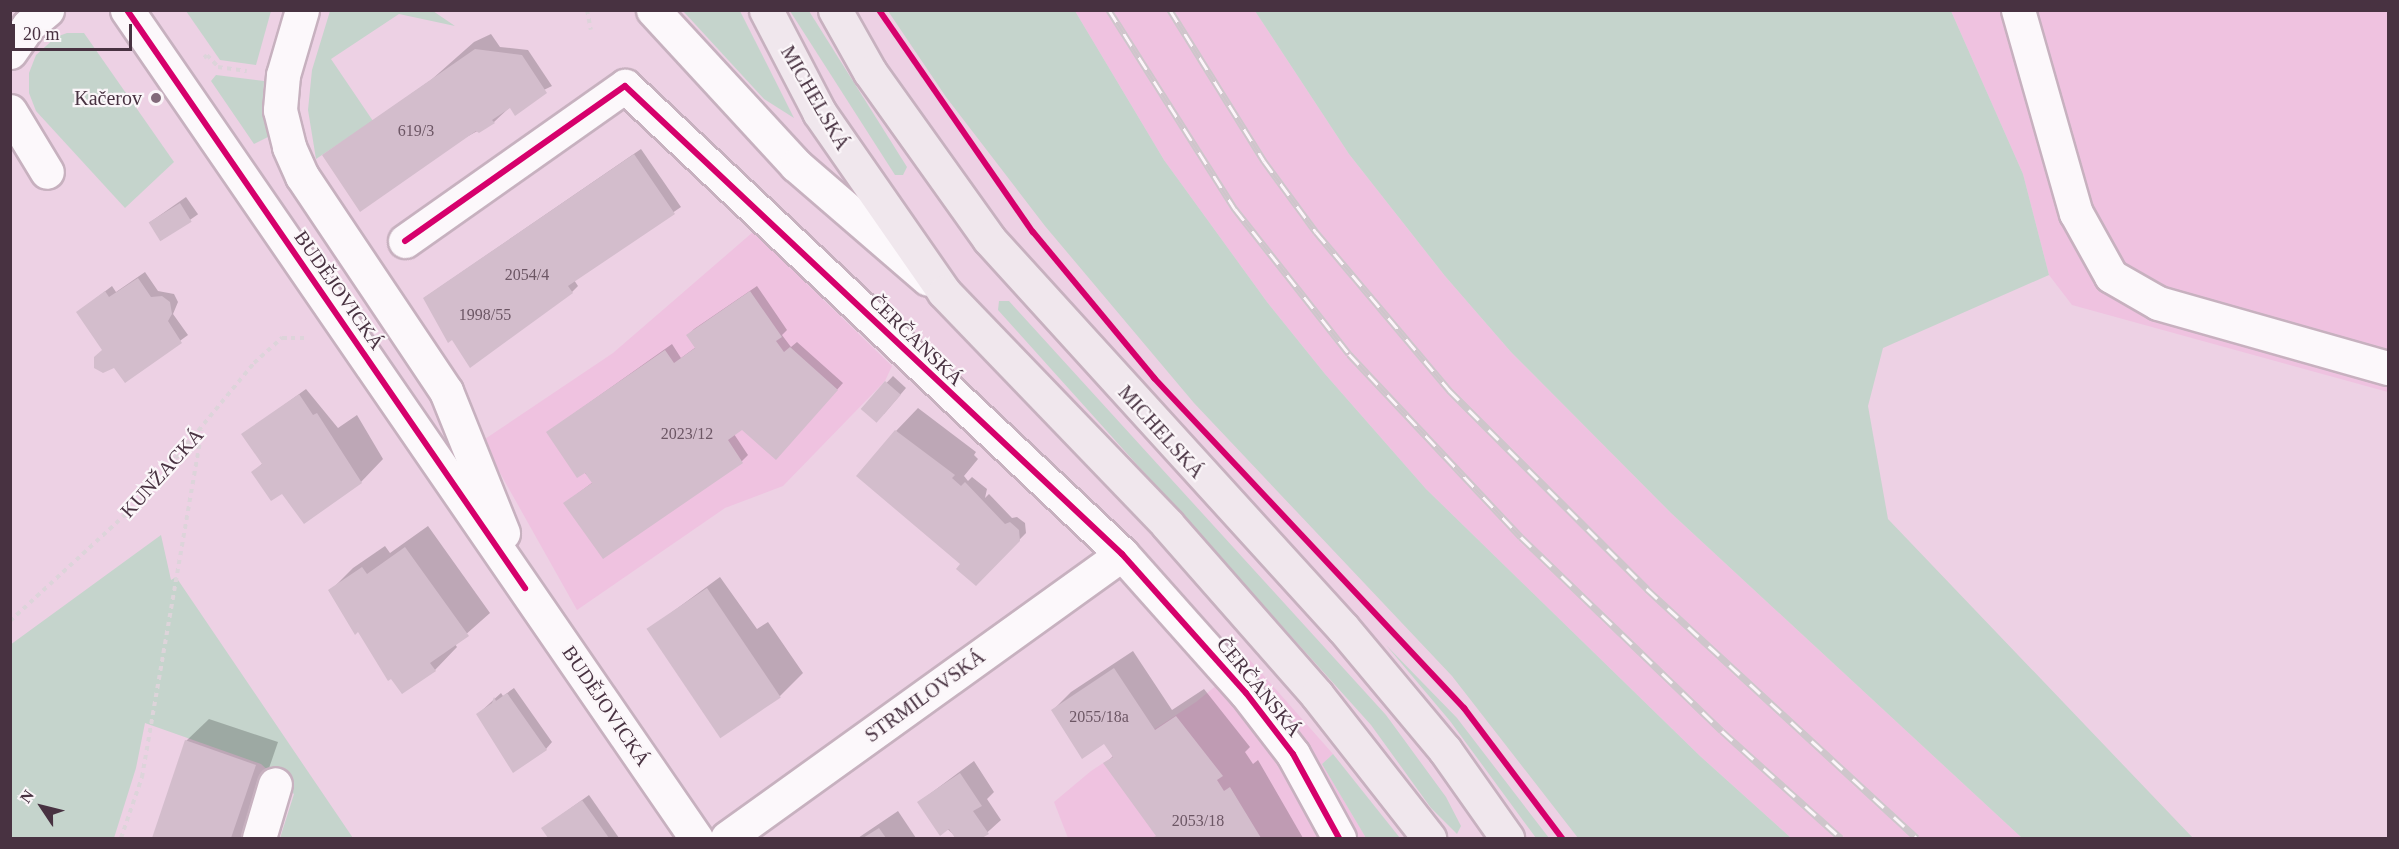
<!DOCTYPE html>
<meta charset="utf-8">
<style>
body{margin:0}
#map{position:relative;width:2399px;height:849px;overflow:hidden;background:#edd1e4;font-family:"Times New Roman",serif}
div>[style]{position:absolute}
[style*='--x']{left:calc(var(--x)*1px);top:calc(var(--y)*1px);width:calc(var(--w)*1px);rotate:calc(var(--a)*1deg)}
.built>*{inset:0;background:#efc2e0}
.green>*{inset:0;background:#c5d4cc}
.shadow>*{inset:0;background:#0003;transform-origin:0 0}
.building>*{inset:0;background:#d3bdcc;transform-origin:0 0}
.path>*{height:4px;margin-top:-2px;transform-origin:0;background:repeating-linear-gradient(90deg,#ddd4da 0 4.5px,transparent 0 9px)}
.roads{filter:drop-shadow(2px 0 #c7b1bf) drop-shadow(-2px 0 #c7b1bf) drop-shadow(0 2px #c7b1bf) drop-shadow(0 -2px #c7b1bf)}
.minor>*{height:33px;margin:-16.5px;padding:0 16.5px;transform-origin:16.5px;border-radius:16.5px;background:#fcf8fb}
.major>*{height:33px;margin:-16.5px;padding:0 16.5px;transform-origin:16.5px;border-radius:16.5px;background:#f0e7ed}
.rail>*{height:7px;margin-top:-3.5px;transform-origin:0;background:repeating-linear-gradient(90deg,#fbf6f9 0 14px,#cec6cb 0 28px);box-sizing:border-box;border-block:2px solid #cec6cb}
.cycleway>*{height:6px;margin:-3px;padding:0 3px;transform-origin:3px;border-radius:3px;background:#d6006c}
.dots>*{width:16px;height:16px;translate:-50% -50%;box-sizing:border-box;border:3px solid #fbf6f9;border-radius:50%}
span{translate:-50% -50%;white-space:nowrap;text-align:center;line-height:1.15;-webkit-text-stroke:4.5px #fbf6f9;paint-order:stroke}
.number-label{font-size:16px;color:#6c5664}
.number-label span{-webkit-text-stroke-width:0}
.poi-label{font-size:20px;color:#483241}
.right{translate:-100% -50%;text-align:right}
.street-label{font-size:20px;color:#483241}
.frame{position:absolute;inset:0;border:12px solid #483241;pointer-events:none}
.north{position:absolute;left:12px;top:777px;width:60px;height:60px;-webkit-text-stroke:4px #fbf6f9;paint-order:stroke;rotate:305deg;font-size:16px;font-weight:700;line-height:24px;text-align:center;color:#483241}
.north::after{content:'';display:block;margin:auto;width:21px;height:27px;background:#483241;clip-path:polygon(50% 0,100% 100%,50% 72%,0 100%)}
.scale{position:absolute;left:12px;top:24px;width:120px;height:27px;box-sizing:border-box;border:3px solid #483241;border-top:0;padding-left:8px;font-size:18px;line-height:21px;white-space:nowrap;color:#483241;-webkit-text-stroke:4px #fbf6f9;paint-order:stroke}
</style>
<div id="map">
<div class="built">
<i style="clip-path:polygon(1075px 11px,1255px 11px,1349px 154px,1445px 276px,1511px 352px,1671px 513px,2022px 838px,1791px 838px,1700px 756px,1426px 489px,1325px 374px,1267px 302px,1164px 160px)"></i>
<i style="clip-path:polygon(1951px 11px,2388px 11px,2388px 392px,2072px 305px,2049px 275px,2023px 174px)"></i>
<i style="clip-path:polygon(753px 232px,892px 366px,885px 381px,783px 486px,725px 508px,577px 610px,482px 441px,613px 353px)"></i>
<i style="clip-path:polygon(1249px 659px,1333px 754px,1322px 764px,1366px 838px,1068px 838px,1054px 802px,1091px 771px,1196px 702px)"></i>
</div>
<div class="green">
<i style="clip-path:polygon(186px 11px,271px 11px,256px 65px,220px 60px)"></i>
<i style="clip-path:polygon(330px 11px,433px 11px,455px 26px,399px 14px,331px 59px,373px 121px,316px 159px,308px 110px,312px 70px)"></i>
<i style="clip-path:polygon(683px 11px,740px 11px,794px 118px,764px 99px)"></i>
<i style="clip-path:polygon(790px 11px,809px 11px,907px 167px,903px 175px,895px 175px)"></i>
<i style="clip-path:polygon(888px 11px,1075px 11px,1164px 160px,1267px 302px,1325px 374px,1426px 489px,1700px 756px,1791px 838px,1578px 838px,1452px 676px,1194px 403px,1045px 226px,946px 97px)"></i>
<i style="clip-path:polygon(1255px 11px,1951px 11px,2023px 174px,2049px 275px,1883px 348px,1868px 406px,1888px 519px,2193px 838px,2022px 838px,1671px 513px,1511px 352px,1445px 276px,1349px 154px)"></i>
<i style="clip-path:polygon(67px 33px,84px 33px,174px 162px,125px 208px,36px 111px,29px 93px,29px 73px,36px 55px,56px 37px)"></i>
<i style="clip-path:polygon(216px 75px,264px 81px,263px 104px,270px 136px,254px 144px,211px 81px)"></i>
<i style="clip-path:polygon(999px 301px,1009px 301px,1386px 715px,1446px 797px,1461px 826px,1457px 834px,1431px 808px,1371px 725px,998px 310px)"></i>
<i style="clip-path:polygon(161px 535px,171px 580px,176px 577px,353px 838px,280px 838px,294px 794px,261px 764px,145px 723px,136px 768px,114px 838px,11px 838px,10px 645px)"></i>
<i style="clip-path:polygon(1386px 645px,1457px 718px,1549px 838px,1536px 838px,1450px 721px)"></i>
<i style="clip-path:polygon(1333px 754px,1400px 838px,1366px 838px,1322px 764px)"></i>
</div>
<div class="shadow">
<i style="clip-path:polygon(491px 34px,500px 47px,528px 50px,552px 86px,511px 106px,494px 122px,459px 141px,324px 155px,431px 80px,474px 42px)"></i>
<i style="clip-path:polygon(641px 149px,681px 207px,574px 280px,578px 286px,572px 292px,424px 298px)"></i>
<i style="left:186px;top:197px;width:21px;height:44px;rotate:55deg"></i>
<i style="clip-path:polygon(145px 272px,158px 291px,174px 294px,178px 302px,173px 314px,188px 335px,125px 381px,78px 312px,112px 286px,116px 292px)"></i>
<i style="clip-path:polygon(757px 286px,787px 330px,782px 335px,791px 347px,797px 342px,843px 383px,782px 452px,742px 429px,734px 434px,748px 455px,742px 461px,603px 557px,565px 503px,593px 482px,548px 432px,672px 344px,681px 358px,696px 347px,688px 335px,694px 329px)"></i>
<i style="clip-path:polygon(893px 376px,906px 388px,884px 414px,863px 408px)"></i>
<i style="clip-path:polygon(306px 389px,338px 428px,357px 415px,383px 459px,361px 482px,282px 492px,253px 472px,263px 463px,243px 435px)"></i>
<i style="clip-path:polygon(918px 408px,976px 452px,974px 455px,978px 459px,964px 476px,968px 481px,972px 477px,987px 489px,985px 498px,989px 494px,1012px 518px,1017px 517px,1025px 523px,1026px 533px,976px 584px,896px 431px)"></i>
<i style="clip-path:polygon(428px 526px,490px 613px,455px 644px,457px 647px,435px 670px,402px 692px,330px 591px,353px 568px,385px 546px,390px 553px)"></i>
<i style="clip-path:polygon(720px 577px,757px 629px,768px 622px,803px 673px,780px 696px,722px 736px,649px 629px)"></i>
<i style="clip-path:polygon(1133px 651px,1172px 710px,1204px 689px,1250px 747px,1245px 752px,1253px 764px,1258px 760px,1303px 838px,1155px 838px,1157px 836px,1105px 764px,1113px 756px,1104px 742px,1053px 710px,1071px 692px)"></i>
<i style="clip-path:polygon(514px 688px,552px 742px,546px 749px,478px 714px,501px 693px,503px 696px)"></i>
<i style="clip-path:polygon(209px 719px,278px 742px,245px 838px,153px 838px,186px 741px)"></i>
<i style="clip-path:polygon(974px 761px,994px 792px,987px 799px,1001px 820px,981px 838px,957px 838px,919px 802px)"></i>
<i style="clip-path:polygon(589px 795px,619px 838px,550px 838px,543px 828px)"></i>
<i style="clip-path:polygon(898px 811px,916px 838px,857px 838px,858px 838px)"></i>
</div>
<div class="building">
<i style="clip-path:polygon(475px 49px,522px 55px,547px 93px,515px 116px,510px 108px,492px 120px,495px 123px,479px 133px,476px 131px,360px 212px,322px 155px)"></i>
<i style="clip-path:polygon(634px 154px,675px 214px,568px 286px,573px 293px,470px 368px,452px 340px,448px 343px,423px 298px)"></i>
<i style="left:180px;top:203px;width:22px;height:37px;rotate:58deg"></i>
<i style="clip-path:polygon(138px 278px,151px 297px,162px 296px,170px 302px,172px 314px,168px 321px,182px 343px,125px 383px,114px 368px,103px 373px,94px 368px,94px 357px,102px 350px,76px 312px,105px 291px,109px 297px)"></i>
<i style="clip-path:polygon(750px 291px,782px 337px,776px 341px,784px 352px,790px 347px,838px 390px,776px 460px,742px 430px,728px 440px,743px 463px,603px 559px,563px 503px,592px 483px,585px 473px,577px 478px,546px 432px,665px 350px,674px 363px,695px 348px,686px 335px)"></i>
<i style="left:885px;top:381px;width:21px;height:37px;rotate:41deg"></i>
<i style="clip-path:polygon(299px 394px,313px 415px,317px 413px,362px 483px,304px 524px,282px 494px,271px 501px,251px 472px,262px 464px,241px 434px)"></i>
<i style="clip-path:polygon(895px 430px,955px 475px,952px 478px,961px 486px,965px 482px,1005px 524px,1010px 522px,1019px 530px,1020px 541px,976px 586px,956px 569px,960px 564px,856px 476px)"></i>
<i style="clip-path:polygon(405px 547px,469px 636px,430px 663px,436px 671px,402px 694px,391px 679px,388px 681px,358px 632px,355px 635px,328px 590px,362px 567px,367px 574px)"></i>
<i style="left:707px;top:588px;width:132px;height:73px;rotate:56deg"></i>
<i style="clip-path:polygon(1114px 668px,1155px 730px,1176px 716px,1223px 776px,1217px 780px,1224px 791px,1230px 787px,1261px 838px,1152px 838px,1156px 836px,1103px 763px,1113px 757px,1104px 744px,1082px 759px,1051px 710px)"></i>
<i style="clip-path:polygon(507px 693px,547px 750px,513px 773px,476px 714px,492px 703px,494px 697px,496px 701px)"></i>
<i style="clip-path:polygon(185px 740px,256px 765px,231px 838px,152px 838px)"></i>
<i style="clip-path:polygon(960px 773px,982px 806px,973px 811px,989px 834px,982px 838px,955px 838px,949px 829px,940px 836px,917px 802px)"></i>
<i style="clip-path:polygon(582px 800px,609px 838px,548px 838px,541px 828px)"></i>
<i style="clip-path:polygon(879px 828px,886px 838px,863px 838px)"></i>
</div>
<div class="path">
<i style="--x:587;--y:10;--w:20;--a:79"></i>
<i style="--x:896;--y:36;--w:53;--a:56.6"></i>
<i style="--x:204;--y:58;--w:4;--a:-45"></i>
<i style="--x:207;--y:55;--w:16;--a:47"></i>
<i style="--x:218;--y:67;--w:29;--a:8"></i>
<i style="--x:10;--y:621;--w:178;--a:-42.7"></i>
<i style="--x:141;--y:500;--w:178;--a:-50.5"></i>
<i style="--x:254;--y:363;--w:38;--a:-42"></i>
<i style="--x:282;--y:338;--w:26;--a:0"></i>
<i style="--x:1454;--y:698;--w:177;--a:52.4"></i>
<i style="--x:121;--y:838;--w:65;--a:-71"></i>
<i style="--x:142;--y:777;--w:352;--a:-80.2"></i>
</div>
<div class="roads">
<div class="minor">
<i style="--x:127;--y:10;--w:1005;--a:55.5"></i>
<i style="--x:302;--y:10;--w:68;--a:106.3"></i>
<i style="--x:283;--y:75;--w:35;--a:95"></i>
<i style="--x:280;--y:110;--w:38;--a:76"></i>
<i style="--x:289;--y:147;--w:32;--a:66"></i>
<i style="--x:302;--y:176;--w:259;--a:56.2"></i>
<i style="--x:446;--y:391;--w:153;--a:68.1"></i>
<i style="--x:653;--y:10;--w:211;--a:47.3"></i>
<i style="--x:796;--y:165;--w:174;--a:40.8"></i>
<i style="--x:2018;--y:10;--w:211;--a:74.1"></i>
<i style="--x:2076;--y:213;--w:72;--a:60.9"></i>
<i style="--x:2111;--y:276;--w:54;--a:29.9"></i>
<i style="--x:2158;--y:303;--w:239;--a:15.8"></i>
<i style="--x:10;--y:52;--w:32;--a:-55"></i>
<i style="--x:28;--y:26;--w:25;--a:-40"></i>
<i style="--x:10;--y:111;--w:71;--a:58.8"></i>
<i style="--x:405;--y:241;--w:269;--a:-35.2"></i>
<i style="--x:625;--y:86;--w:683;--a:43.28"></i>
<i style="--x:1122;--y:554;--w:186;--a:48.3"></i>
<i style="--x:1246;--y:693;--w:77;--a:52.4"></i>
<i style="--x:1293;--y:754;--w:96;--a:61.3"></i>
<i style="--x:259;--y:838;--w:56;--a:-73.5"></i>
<i style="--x:727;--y:838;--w:486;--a:-35.7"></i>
</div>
<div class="major">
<i style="--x:766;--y:10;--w:115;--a:62.5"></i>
<i style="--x:819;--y:112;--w:219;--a:55.2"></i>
<i style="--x:944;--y:292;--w:322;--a:46.1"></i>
<i style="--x:1167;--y:524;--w:227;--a:48.7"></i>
<i style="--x:1317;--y:695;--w:182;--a:51.9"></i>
<i style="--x:835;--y:10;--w:71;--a:60.6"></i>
<i style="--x:870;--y:72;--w:205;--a:54.5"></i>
<i style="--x:989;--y:239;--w:526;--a:47.7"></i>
<i style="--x:1343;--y:628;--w:159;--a:50.1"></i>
<i style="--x:1445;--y:750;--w:108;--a:54.8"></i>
</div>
</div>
<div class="rail">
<i style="--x:1109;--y:10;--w:236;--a:57.7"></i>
<i style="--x:1235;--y:209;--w:184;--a:51.8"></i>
<i style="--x:1349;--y:354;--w:251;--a:46.8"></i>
<i style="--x:1521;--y:537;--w:279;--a:44"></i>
<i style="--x:1722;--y:731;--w:160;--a:42"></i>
<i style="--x:1170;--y:10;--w:178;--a:58.1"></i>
<i style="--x:1264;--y:161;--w:88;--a:53.8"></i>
<i style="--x:1316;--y:232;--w:207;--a:49.9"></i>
<i style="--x:1449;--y:390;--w:281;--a:45.1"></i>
<i style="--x:1647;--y:589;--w:367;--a:42.7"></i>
</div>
<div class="cycleway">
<i style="--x:127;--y:10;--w:702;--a:55.45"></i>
<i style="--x:879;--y:10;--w:270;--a:55.3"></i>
<i style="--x:1033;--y:232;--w:190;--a:50.3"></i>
<i style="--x:1154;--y:378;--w:453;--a:46.8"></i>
<i style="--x:1464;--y:708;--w:163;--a:53"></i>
<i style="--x:405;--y:241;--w:269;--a:-35.2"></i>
<i style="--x:625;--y:86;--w:683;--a:43.28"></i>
<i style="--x:1122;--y:554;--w:186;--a:48.3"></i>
<i style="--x:1246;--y:693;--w:77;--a:52.4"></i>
<i style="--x:1293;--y:754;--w:96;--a:61.3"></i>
</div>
<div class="dots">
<i style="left:156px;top:98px;background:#826a7a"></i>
</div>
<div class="number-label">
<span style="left:416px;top:131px">619/3</span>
<span style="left:527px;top:275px">2054/4</span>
<span style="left:485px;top:315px">1998/55</span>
<span style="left:687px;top:434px">2023/12</span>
<span style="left:1099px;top:717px">2055/18a</span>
<span style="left:1198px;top:821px">2053/18</span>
</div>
<div class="poi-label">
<span class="right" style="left:142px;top:98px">Kačerov</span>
</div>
<div class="street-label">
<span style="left:815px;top:98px;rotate:60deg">MICHELSKÁ</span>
<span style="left:339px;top:290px;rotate:55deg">BUDĚJOVICKÁ</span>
<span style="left:916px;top:340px;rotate:44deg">ČERČANSKÁ</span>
<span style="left:1161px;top:432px;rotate:48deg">MICHELSKÁ</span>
<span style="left:162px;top:473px;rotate:-48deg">KUNŽACKÁ</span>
<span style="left:1259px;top:687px;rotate:51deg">ČERČANSKÁ</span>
<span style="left:925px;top:696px;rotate:-36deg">STRMILOVSKÁ</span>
<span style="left:606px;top:706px;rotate:56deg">BUDĚJOVICKÁ</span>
</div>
<div class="frame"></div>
<div class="north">N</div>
<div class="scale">20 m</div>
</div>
